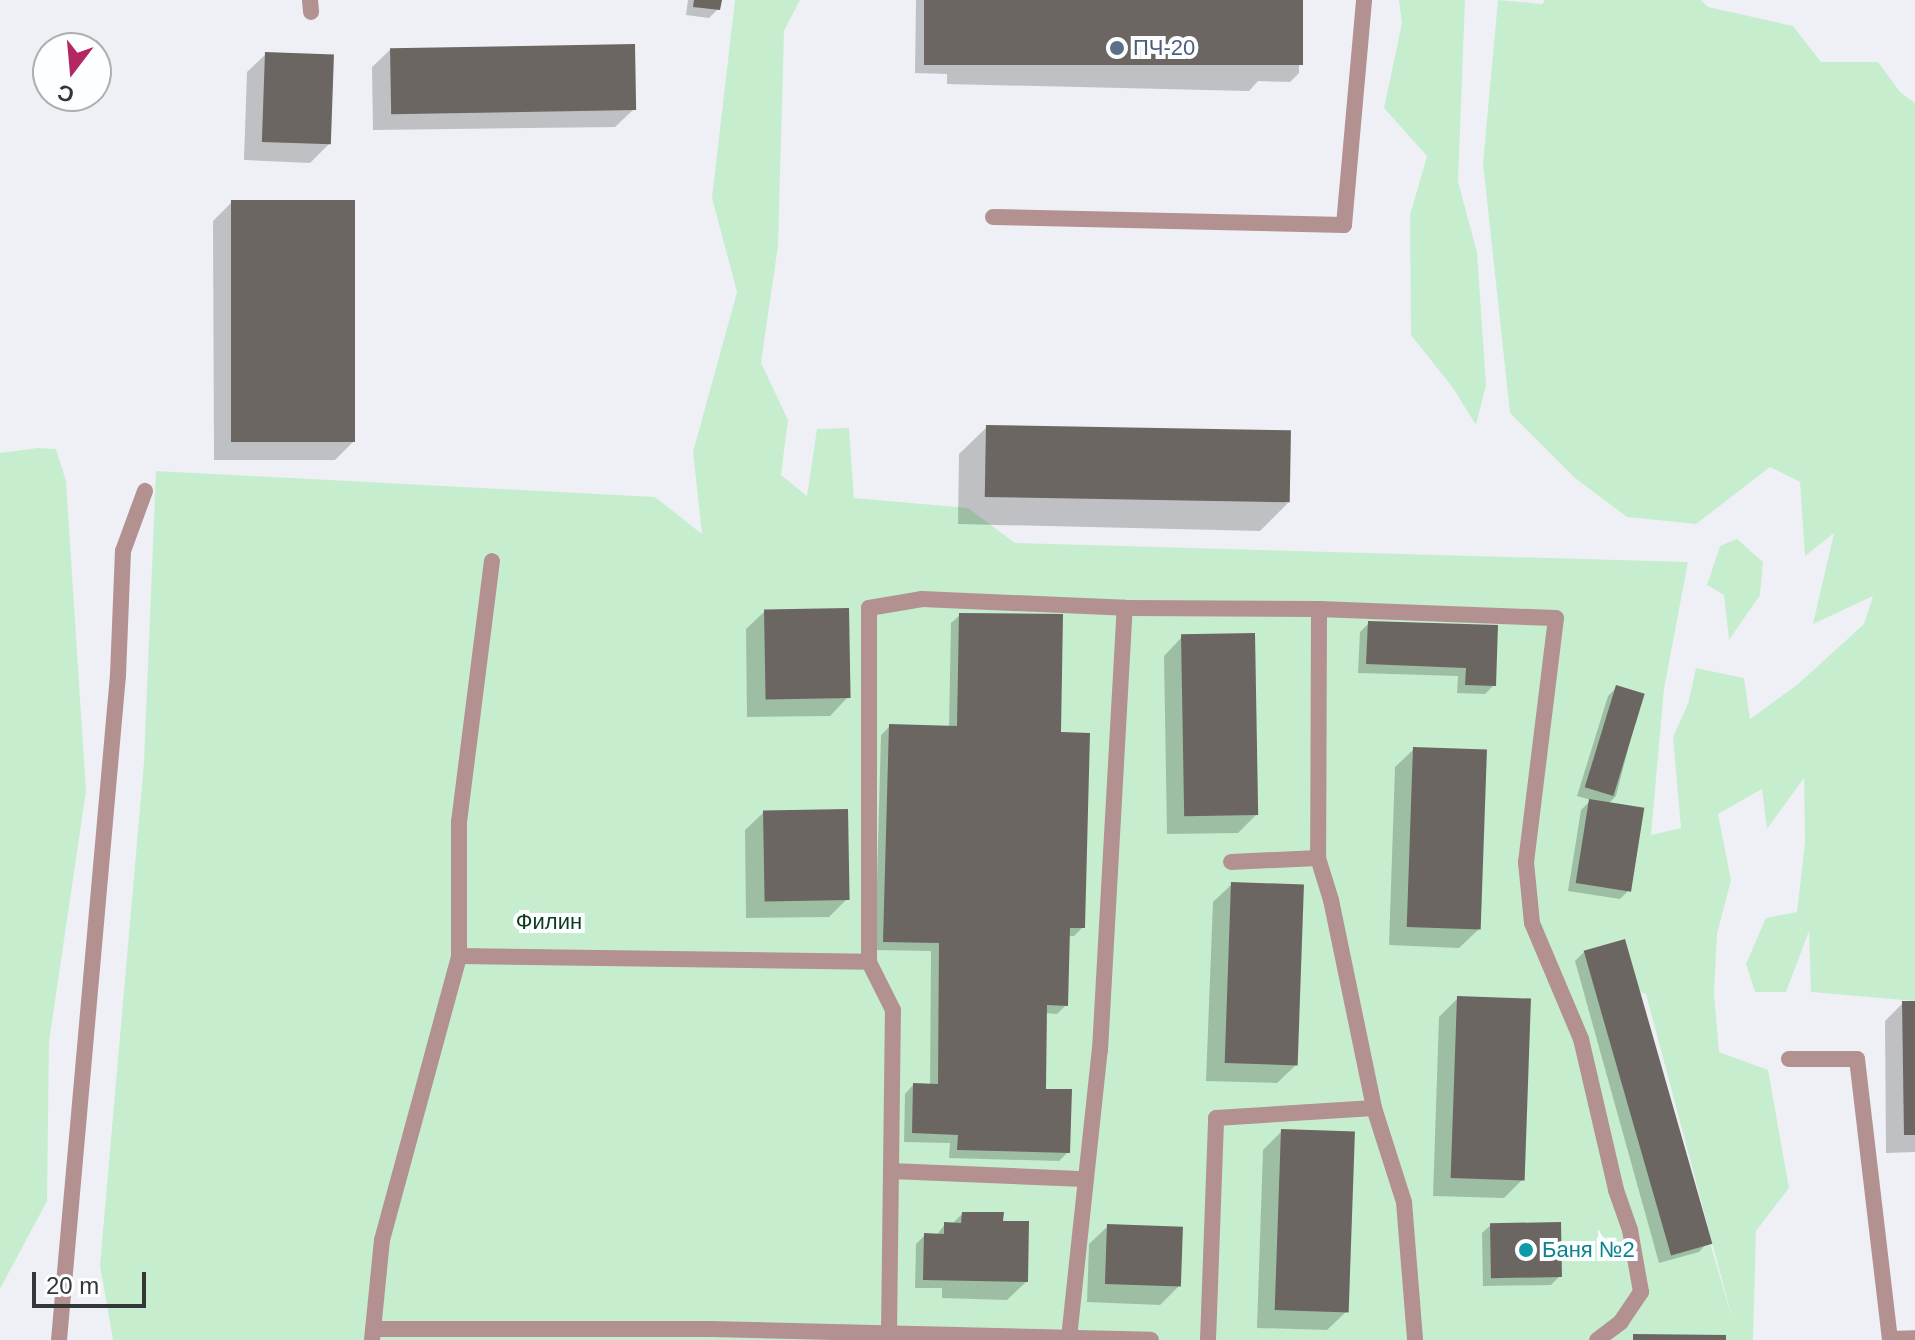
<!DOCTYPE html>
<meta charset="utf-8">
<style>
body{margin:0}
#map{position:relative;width:1915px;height:1340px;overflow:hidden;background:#eff0f6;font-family:Arial,sans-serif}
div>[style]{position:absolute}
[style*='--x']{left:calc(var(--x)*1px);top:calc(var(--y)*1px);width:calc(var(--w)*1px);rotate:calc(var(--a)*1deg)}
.green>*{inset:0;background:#c6eece}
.shadow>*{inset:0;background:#0003}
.building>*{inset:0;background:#6b6662;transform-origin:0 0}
.lane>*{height:16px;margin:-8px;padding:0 8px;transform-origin:8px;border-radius:8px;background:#b39191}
.dots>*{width:22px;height:22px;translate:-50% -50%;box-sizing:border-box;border:4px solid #fdfeff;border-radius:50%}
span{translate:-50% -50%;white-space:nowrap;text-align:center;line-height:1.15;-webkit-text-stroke:8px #fdfeff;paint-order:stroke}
.service-label{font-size:22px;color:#4e5e75}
.left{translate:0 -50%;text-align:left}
.park-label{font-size:22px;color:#0c3b1d}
.culture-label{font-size:22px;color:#0d838f}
.north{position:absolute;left:32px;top:32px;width:80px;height:80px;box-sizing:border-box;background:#fdfeff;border:2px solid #adaeaf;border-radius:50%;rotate:196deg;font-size:22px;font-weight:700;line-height:32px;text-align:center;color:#353638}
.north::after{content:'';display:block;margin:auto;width:28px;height:36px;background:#b32862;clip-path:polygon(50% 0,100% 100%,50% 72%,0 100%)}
.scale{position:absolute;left:32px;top:1272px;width:114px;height:36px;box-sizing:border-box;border:4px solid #353638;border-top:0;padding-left:10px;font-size:24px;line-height:28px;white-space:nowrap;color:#353638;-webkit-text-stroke:6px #fdfeff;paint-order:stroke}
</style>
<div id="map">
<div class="green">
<i style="clip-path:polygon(evenodd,735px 0,800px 0,784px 31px,778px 246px,761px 363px,788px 420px,781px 475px,807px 496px,817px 429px,849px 428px,854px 498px,968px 508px,1015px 543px,1688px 562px,1664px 689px,1651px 835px,1681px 828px,1673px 737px,1688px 704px,1696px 668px,1744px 678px,1750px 719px,1797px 685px,1864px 624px,1873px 596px,1813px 624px,1834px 533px,1805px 556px,1800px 482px,1770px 467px,1696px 524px,1627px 517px,1575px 478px,1510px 413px,1483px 163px,1498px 0,1542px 4px,1545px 0,1701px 0,1708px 7px,1793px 26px,1821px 62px,1878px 62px,1900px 92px,1915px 103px,1915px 1001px,1811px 992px,1809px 931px,1786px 992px,1755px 992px,1746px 964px,1766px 918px,1797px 912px,1805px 842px,1804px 778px,1767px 829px,1762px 789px,1718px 814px,1731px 880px,1717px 934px,1714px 993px,1719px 1052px,1768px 1070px,1789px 1188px,1756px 1231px,1753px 1340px,113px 1340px,100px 1265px,144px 762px,156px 471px,655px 497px,702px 534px,693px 452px,737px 292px,712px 198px,735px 0,1640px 992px,1646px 994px,1733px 1321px,1710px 1243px,1640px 992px)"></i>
<i style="clip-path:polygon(1399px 0,1465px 0,1458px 182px,1477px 252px,1486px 385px,1476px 425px,1453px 388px,1411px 335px,1410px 215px,1427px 156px,1384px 108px,1402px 23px)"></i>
<i style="clip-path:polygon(38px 448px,56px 449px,66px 481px,86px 791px,49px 1042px,47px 1201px,0 1289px,0 453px)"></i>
<i style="clip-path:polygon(1737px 539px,1763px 562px,1760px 595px,1729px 640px,1724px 595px,1707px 585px,1720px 546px)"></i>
</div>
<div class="shadow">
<i style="clip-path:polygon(688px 0,719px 0,718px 9px,709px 18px,686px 15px)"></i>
<i style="clip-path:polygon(916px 0,1300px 0,1299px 73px,1290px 82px,1258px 81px,1249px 91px,947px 84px,947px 74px,915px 73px)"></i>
<i style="clip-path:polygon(391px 49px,634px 109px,615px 127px,373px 130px,372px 67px)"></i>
<i style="clip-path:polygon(266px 54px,329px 144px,310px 163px,244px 160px,247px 72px)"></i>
<i style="clip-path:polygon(232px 202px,354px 441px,335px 460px,214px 460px,213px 221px)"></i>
<i style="clip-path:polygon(987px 427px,1288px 503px,1260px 531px,958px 524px,959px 454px)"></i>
<i style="clip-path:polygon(765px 611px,848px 697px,830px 716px,747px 717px,746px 629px)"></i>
<i style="clip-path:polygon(960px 615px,1059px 734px,1083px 927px,1074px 936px,1068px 936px,1066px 1005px,1057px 1014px,1045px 1013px,1044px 1091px,1068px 1152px,1059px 1161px,949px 1158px,950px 1143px,904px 1142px,905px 1094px,913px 1085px,930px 1086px,931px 951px,875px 950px,881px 735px,890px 726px,949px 727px,951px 623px)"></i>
<i style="clip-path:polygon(1369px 623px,1496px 627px,1494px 685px,1485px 694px,1457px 693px,1458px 676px,1358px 673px,1360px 632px)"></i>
<i style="clip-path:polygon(1182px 637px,1257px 814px,1238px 833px,1167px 834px,1164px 656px)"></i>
<i style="clip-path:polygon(1617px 687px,1642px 695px,1616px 796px,1608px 804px,1629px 890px,1620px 899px,1568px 891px,1581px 810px,1591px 800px,1577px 796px,1608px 696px)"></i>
<i style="clip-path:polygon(1414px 749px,1478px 930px,1459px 948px,1389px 945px,1395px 767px)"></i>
<i style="clip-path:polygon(764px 812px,847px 899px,829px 917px,746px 918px,745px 830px)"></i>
<i style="clip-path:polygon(1232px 884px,1296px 1065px,1277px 1083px,1206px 1081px,1213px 902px)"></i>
<i style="clip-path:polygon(1584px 952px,1707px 1243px,1699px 1252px,1659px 1263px,1575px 961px)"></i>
<i style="clip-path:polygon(1458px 998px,1522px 1180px,1504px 1198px,1433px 1196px,1439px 1017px)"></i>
<i style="clip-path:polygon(1903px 1003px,1915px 1003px,1915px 1152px,1886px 1153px,1885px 1021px)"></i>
<i style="clip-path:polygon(1282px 1131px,1346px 1312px,1327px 1330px,1257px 1328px,1263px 1150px)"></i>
<i style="clip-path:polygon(962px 1214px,1001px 1223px,1026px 1282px,1007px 1300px,942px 1298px,942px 1288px,915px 1288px,916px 1244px,925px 1235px,936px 1236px,945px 1224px,952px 1224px)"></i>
<i style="clip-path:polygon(1491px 1225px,1560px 1276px,1551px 1285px,1483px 1286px,1482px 1233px)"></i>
<i style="clip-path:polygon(1108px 1226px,1179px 1286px,1160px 1305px,1087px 1302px,1089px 1244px)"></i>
</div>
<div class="building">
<i style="clip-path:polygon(694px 0,722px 0,720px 10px,693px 7px)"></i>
<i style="left:924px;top:0;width:379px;height:65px"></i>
<i style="left:635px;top:44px;width:66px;height:245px;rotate:89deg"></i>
<i style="left:265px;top:52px;width:69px;height:90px;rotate:2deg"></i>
<i style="left:231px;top:200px;width:124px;height:242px"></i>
<i style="left:986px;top:425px;width:305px;height:72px;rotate:1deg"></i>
<i style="left:849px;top:608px;width:90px;height:85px;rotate:89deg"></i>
<i style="clip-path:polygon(959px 613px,1063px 614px,1061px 732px,1090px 733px,1085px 928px,1070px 928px,1068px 1006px,1047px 1005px,1046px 1089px,1072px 1089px,1070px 1153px,957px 1150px,958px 1135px,912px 1133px,913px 1083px,938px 1084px,939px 943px,883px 942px,889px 724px,957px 726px)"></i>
<i style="clip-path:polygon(1368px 621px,1498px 625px,1496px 686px,1465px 685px,1466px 668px,1366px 664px)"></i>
<i style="left:1255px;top:633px;width:182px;height:74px;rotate:89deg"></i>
<i style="left:1616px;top:685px;width:30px;height:107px;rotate:17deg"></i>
<i style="left:1413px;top:747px;width:74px;height:180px;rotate:2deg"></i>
<i style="left:1589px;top:799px;width:56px;height:85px;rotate:9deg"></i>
<i style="left:848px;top:809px;width:91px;height:85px;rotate:89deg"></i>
<i style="left:1231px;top:882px;width:73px;height:181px;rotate:2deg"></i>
<i style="left:1625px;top:939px;width:317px;height:43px;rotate:74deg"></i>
<i style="left:1457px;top:996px;width:74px;height:182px;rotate:2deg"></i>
<i style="clip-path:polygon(1902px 1001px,1915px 1001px,1915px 1135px,1904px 1135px)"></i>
<i style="left:1281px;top:1129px;width:74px;height:181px;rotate:2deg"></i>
<i style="clip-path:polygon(962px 1212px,1004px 1212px,1003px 1221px,1029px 1221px,1028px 1282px,923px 1280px,924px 1233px,944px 1234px,944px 1222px,961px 1223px)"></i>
<i style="left:1561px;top:1222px;width:55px;height:71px;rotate:89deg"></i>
<i style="left:1107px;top:1224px;width:76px;height:60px;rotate:2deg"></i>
<i style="clip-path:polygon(1633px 1334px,1726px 1335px,1726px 1340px,1633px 1340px)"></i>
</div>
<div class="lane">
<i style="--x:310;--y:0;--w:12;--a:85"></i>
<i style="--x:993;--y:217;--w:351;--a:1.3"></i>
<i style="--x:1344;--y:225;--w:226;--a:-84.9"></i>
<i style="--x:1319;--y:609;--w:237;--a:2.2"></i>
<i style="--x:1556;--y:618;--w:246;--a:97"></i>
<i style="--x:1526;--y:862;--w:61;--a:84.4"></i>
<i style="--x:1532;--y:923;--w:126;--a:67.1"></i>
<i style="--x:1581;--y:1039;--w:155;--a:76.9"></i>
<i style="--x:1616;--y:1190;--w:42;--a:70.7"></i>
<i style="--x:1630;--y:1230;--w:63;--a:79.9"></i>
<i style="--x:1641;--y:1292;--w:36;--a:124"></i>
<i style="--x:1621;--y:1322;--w:30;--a:143"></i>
<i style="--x:1318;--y:858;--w:44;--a:72.8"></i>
<i style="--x:1331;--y:900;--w:212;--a:78.3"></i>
<i style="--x:1374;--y:1108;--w:99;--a:72.3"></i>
<i style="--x:1404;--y:1202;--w:138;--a:85.4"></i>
<i style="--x:459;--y:956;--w:410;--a:0.8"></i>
<i style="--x:1789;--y:1059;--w:68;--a:0"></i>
<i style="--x:1857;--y:1059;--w:283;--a:83.3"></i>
<i style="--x:891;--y:1171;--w:194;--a:2.4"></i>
<i style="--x:373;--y:1329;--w:337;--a:0"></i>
<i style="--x:710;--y:1329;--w:441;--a:1.4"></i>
<i style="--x:889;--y:1333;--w:323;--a:-89.3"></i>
<i style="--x:893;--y:1010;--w:54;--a:-116.6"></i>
<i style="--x:869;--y:962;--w:354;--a:-90"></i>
<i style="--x:869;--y:608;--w:54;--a:-9.6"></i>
<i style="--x:922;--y:599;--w:203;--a:2.5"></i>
<i style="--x:1125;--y:608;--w:194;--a:0.3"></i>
<i style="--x:1319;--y:609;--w:249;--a:90.2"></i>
<i style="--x:1318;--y:858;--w:87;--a:177.4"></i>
<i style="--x:1069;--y:1338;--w:290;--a:-83.9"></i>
<i style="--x:1100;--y:1050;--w:443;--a:-86.8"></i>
<i style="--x:1891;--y:1339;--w:24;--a:-2"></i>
<i style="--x:59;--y:1340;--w:668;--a:-84.93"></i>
<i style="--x:118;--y:675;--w:124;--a:-87.7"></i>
<i style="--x:123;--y:551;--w:64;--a:-69.9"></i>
<i style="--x:372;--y:1340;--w:100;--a:-84.3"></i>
<i style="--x:382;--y:1240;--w:294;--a:-74.8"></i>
<i style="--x:459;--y:956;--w:134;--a:-90"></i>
<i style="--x:459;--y:822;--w:263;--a:-82.8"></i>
<i style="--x:1208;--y:1340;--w:222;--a:-87.9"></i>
<i style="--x:1216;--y:1118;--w:158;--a:-3.6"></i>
</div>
<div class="dots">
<i style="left:1117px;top:48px;background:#5c6f8a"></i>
<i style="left:1526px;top:1250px;background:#0f9aa8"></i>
</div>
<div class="service-label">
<span class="left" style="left:1133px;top:48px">ПЧ-20</span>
</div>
<div class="park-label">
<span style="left:549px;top:922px">Филин</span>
</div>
<div class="culture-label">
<span class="left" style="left:1542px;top:1250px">Баня №2</span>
</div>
<div class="north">С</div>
<div class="scale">20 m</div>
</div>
